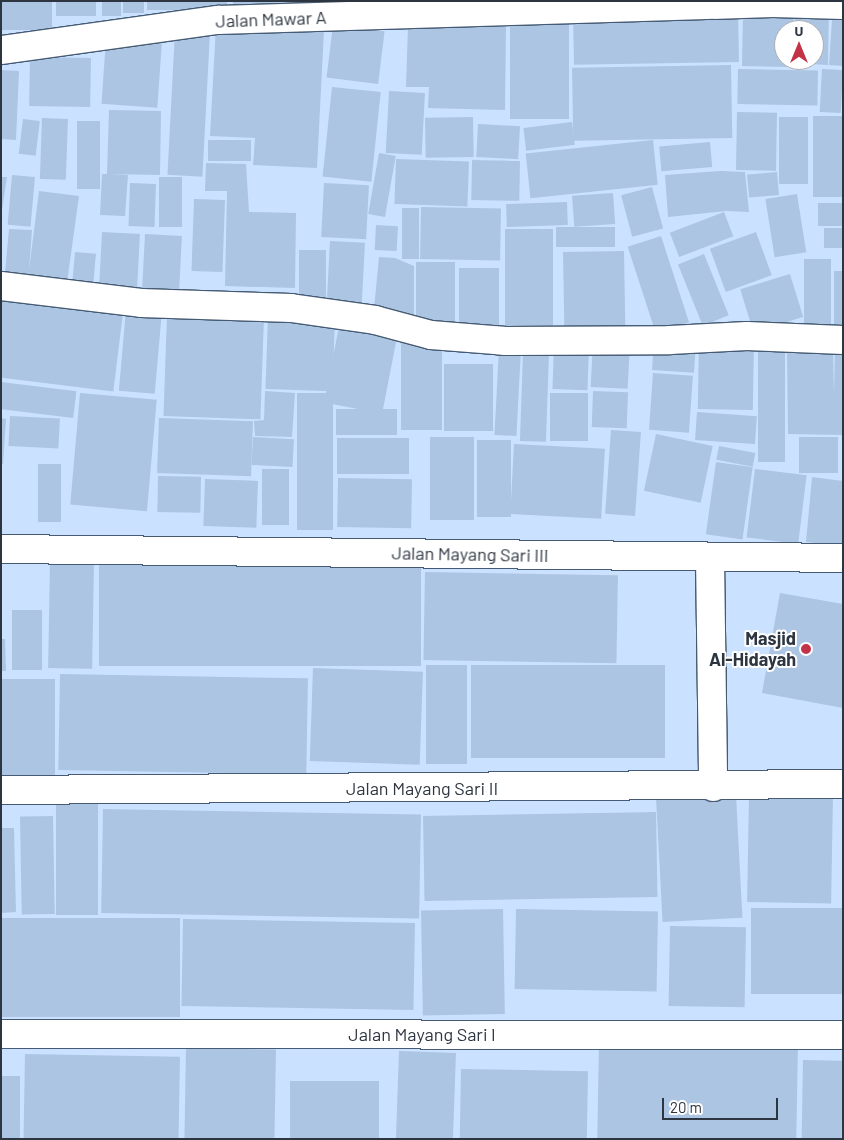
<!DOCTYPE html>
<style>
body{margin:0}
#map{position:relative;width:844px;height:1140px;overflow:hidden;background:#cae2ff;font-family:Barlow,sans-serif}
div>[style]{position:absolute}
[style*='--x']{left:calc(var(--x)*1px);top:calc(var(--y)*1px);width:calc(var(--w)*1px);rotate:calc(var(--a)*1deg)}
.building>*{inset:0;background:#acc5e2;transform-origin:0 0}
.roads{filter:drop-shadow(1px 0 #465b73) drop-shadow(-1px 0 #465b73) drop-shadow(0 1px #465b73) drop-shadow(0 -1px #465b73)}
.minor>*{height:28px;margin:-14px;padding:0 14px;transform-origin:14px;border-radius:14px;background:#fff}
.dots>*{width:14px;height:14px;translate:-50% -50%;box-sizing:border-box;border:2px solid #fff;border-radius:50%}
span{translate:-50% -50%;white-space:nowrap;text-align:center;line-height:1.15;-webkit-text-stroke:4px #fff;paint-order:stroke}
.street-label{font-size:18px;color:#2c3540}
.poi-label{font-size:18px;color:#2c3540;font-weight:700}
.right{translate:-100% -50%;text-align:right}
.frame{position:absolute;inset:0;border:2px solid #2c3540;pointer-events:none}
.north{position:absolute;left:774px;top:20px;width:50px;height:50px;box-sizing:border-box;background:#fff;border:1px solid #abaeb3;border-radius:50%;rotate:0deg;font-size:14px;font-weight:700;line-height:20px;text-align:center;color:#2c3540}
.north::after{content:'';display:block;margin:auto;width:18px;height:22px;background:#c33348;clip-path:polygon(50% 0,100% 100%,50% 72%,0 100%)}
.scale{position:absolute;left:662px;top:1098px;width:116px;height:22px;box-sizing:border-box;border:2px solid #2c3540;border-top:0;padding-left:6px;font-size:15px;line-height:18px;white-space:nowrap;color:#2c3540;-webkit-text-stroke:4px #fff;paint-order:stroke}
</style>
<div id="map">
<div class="building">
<i style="left:1px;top:1px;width:51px;height:29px"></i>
<i style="left:56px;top:1px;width:40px;height:15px"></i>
<i style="left:102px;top:1px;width:19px;height:15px"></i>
<i style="left:123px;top:1px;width:21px;height:12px"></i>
<i style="left:147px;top:1px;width:80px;height:9px"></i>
<i style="left:233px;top:1px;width:109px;height:9px"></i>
<i style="clip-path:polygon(795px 5px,829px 5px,828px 65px,794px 63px,794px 60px,814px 60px,814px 30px,795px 30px)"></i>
<i style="clip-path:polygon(833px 5px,843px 5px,843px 66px,829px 65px)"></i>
<i style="left:738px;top:8px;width:54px;height:165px;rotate:89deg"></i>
<i style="clip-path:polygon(743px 8px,794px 8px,793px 30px,784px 30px,784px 60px,793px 60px,793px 67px,742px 66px)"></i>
<i style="left:510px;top:22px;width:59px;height:97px"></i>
<i style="clip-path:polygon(216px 25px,324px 30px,317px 168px,253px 165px,255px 138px,210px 136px)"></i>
<i style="left:333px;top:25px;width:52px;height:53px;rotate:7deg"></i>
<i style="clip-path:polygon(408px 26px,506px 27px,505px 110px,428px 108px,429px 87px,406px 87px)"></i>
<i style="left:175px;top:31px;width:35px;height:144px;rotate:3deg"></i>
<i style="left:106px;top:39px;width:56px;height:65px;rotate:4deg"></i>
<i style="left:30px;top:57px;width:61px;height:49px;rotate:1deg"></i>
<i style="left:731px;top:65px;width:73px;height:159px;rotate:89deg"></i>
<i style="left:738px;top:69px;width:80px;height:35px;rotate:1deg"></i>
<i style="left:822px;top:69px;width:21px;height:43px;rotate:3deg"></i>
<i style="clip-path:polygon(1px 70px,19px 71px,16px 140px,1px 139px)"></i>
<i style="left:332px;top:87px;width:49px;height:90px;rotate:6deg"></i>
<i style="left:389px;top:91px;width:36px;height:62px;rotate:3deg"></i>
<i style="clip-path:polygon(109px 110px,161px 111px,160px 175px,109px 174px,128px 175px,125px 216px,100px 215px,102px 174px,107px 174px)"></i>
<i style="left:737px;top:112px;width:40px;height:58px;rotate:1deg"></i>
<i style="left:813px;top:116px;width:30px;height:81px"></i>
<i style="left:473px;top:117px;width:40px;height:48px;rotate:89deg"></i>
<i style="left:779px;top:117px;width:29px;height:67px"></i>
<i style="left:42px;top:118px;width:26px;height:61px;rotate:2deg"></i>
<i style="left:23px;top:119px;width:17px;height:35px;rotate:7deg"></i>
<i style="left:77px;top:121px;width:23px;height:68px"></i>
<i style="left:572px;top:122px;width:23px;height:49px;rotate:83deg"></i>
<i style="left:478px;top:124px;width:42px;height:33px;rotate:3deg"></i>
<i style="left:208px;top:140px;width:43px;height:21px"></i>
<i style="left:653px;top:140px;width:45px;height:128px;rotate:84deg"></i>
<i style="left:710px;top:142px;width:25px;height:51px;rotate:85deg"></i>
<i style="left:379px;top:153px;width:17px;height:62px;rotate:10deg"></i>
<i style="left:396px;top:159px;width:73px;height:45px;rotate:2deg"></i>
<i style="left:472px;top:160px;width:48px;height:40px;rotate:1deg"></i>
<i style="clip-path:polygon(206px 163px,246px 164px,249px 212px,296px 213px,295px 288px,225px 286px,227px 191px,205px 191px)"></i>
<i style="clip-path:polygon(720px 171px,745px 172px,749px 212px,726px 211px,668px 217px,665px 175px)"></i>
<i style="left:777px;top:172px;width:23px;height:30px;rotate:85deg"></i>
<i style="left:12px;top:175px;width:23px;height:50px;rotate:5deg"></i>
<i style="clip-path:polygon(1px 177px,7px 177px,2px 210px,1px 210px)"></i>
<i style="left:159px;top:177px;width:23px;height:50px"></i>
<i style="left:130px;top:183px;width:26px;height:43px;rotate:2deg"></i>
<i style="left:324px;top:183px;width:45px;height:54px;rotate:3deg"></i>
<i style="left:652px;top:187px;width:43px;height:32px;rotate:75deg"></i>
<i style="clip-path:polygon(39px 191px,79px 196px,67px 283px,5px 273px,9px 229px,32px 230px,29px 270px)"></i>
<i style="left:613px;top:193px;width:31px;height:41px;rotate:86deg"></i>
<i style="left:797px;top:194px;width:59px;height:32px;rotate:81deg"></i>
<i style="left:194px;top:199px;width:31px;height:72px;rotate:2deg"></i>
<i style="left:567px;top:202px;width:23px;height:61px;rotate:88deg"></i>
<i style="left:818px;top:203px;width:25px;height:23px"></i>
<i style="left:421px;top:207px;width:80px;height:52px;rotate:1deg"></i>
<i style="left:402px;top:208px;width:17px;height:51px"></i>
<i style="left:724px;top:212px;width:26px;height:58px;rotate:69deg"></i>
<i style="left:376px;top:225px;width:22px;height:25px;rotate:3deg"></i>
<i style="left:615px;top:227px;width:20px;height:59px;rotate:90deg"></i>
<i style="left:843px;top:228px;width:20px;height:19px;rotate:90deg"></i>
<i style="left:505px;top:229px;width:48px;height:103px"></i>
<i style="left:102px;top:232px;width:38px;height:61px;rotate:3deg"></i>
<i style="left:756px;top:232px;width:46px;height:49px;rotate:70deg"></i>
<i style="left:145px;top:234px;width:37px;height:66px;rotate:3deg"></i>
<i style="left:661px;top:236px;width:91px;height:35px;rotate:72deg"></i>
<i style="left:330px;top:241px;width:35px;height:66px;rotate:3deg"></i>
<i style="left:299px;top:250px;width:27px;height:54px"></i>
<i style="left:624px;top:251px;width:79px;height:61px;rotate:89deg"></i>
<i style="left:75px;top:252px;width:21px;height:39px;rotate:5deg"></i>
<i style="left:704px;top:254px;width:66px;height:28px;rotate:68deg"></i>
<i style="clip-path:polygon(379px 257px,395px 258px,414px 266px,414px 323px,374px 309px)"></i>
<i style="left:804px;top:259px;width:27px;height:71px"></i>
<i style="left:416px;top:262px;width:39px;height:67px"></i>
<i style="left:459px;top:268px;width:40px;height:62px"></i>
<i style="left:834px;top:271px;width:9px;height:62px"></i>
<i style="left:790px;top:274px;width:45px;height:52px;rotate:73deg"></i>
<i style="left:1px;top:297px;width:123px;height:80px;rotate:7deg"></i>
<i style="left:126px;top:309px;width:36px;height:82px;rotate:5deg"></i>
<i style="left:167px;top:315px;width:97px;height:101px;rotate:2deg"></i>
<i style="left:268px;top:316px;width:67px;height:73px;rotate:2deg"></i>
<i style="left:340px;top:321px;width:59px;height:83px;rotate:11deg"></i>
<i style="left:699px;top:340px;width:55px;height:69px;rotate:1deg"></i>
<i style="left:401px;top:341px;width:41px;height:89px"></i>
<i style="left:758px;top:341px;width:27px;height:121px"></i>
<i style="left:593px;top:342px;width:37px;height:45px;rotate:3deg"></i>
<i style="left:654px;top:342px;width:42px;height:28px;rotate:4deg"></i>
<i style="left:554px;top:345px;width:35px;height:44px;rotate:2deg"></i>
<i style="clip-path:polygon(787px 346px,833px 346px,834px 397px,835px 349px,843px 349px,843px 435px,788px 434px)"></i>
<i style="left:499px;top:348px;width:22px;height:87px;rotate:3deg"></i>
<i style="left:523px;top:353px;width:26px;height:88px;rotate:2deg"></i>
<i style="left:444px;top:364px;width:49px;height:67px"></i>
<i style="left:653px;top:373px;width:40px;height:57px;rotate:4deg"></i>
<i style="left:1px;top:382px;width:76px;height:27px;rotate:7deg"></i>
<i style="clip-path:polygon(265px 391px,295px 393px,292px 437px,255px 436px,254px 421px,264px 420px)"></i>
<i style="left:593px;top:391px;width:35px;height:36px;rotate:2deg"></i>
<i style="left:80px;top:393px;width:77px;height:112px;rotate:5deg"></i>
<i style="left:297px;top:393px;width:36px;height:137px"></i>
<i style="left:550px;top:393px;width:38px;height:48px"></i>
<i style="left:336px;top:409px;width:61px;height:26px"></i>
<i style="left:697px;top:412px;width:60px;height:28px;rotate:4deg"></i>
<i style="left:10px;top:416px;width:50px;height:30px;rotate:3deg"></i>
<i style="clip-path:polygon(1px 418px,6px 419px,3px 464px,1px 464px)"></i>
<i style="left:159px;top:418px;width:94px;height:55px;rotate:2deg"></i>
<i style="left:611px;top:430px;width:30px;height:84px;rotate:4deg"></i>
<i style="left:656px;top:434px;width:58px;height:58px;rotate:12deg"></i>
<i style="left:253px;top:437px;width:41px;height:28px;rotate:3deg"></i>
<i style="left:430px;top:437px;width:44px;height:83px"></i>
<i style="left:799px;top:437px;width:39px;height:36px"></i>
<i style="left:337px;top:438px;width:72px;height:36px"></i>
<i style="left:477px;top:440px;width:34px;height:77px"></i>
<i style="left:514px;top:444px;width:91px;height:70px;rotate:3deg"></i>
<i style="left:719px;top:446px;width:37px;height:14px;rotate:11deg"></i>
<i style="left:716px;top:462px;width:37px;height:73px;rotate:8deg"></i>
<i style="left:38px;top:464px;width:23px;height:58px"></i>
<i style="left:262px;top:469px;width:27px;height:56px"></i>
<i style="left:755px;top:469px;width:52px;height:69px;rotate:7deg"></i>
<i style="left:158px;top:476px;width:43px;height:36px;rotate:1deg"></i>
<i style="clip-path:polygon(812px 477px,843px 481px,843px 546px,806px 542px)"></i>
<i style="left:338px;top:478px;width:74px;height:49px;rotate:1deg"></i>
<i style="left:205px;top:479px;width:53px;height:47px;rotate:2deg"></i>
<i style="left:50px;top:561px;width:44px;height:107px;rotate:1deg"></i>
<i style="left:99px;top:563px;width:322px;height:103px"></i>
<i style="left:425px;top:572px;width:193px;height:88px;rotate:1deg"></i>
<i style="clip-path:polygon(780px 593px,843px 604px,843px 708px,762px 693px)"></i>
<i style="left:12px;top:610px;width:30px;height:60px"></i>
<i style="clip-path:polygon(1px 639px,5px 639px,6px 671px,1px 671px)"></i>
<i style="left:426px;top:665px;width:41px;height:99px"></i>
<i style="left:665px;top:665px;width:93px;height:194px;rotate:90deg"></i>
<i style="left:313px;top:668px;width:110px;height:93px;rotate:2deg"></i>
<i style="left:60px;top:674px;width:248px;height:96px;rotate:1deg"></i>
<i style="left:1px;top:679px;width:54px;height:105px"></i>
<i style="left:749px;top:794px;width:84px;height:108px;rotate:1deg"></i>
<i style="left:736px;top:795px;width:123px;height:80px;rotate:87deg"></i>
<i style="left:56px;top:802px;width:42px;height:113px"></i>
<i style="left:103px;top:809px;width:318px;height:104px;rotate:1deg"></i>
<i style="left:656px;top:812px;width:85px;height:233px;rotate:89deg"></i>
<i style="left:53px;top:816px;width:98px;height:33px;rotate:89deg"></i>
<i style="clip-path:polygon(1px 828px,14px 828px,16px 912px,1px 913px)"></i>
<i style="left:751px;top:908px;width:92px;height:86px"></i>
<i style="left:503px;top:909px;width:105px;height:82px;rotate:89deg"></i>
<i style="left:516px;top:909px;width:142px;height:80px;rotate:1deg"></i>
<i style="left:1px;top:918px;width:179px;height:99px"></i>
<i style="left:183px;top:919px;width:232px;height:87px;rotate:1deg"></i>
<i style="left:670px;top:926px;width:76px;height:80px;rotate:1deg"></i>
<i style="left:599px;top:1040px;width:199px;height:99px;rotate:1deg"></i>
<i style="left:186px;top:1048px;width:90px;height:91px;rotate:1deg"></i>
<i style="left:399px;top:1051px;width:57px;height:88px;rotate:2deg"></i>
<i style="left:25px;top:1054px;width:155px;height:85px;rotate:1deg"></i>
<i style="left:803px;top:1060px;width:40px;height:79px;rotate:1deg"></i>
<i style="left:461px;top:1069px;width:127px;height:70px;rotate:1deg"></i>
<i style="left:1px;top:1076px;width:19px;height:63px"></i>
<i style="left:290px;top:1081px;width:89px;height:58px"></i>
</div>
<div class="roads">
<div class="minor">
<i style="--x:1;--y:50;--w:219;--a:-7.9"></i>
<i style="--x:218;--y:20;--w:555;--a:-1.75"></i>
<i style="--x:773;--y:3;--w:70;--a:1.6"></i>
<i style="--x:1;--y:286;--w:141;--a:6.9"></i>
<i style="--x:141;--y:303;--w:150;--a:1.9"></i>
<i style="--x:291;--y:308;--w:85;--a:8.1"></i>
<i style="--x:375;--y:320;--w:58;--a:15"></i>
<i style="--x:431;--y:335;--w:75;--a:4.6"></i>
<i style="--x:506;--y:341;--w:164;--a:-0.3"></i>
<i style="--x:670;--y:340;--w:77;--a:-3"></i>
<i style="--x:747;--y:336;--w:96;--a:2.4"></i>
<i style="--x:1;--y:549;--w:842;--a:0.61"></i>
<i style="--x:710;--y:558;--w:229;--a:89.2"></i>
<i style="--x:1;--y:790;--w:842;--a:-0.41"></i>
<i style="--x:1;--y:1034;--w:842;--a:0.07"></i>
</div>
</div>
<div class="dots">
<i style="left:806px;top:649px;background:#c33348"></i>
</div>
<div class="street-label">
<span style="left:271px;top:19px;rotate:-2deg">Jalan Mawar A</span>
<span style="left:470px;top:554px;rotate:1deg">Jalan Mayang Sari III</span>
<span style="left:422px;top:788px">Jalan Mayang Sari II</span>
<span style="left:422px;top:1034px">Jalan Mayang Sari I</span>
</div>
<div class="poi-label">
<span class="right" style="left:796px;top:649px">Masjid<br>Al-Hidayah</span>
</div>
<div class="frame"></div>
<div class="north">U</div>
<div class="scale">20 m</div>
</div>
